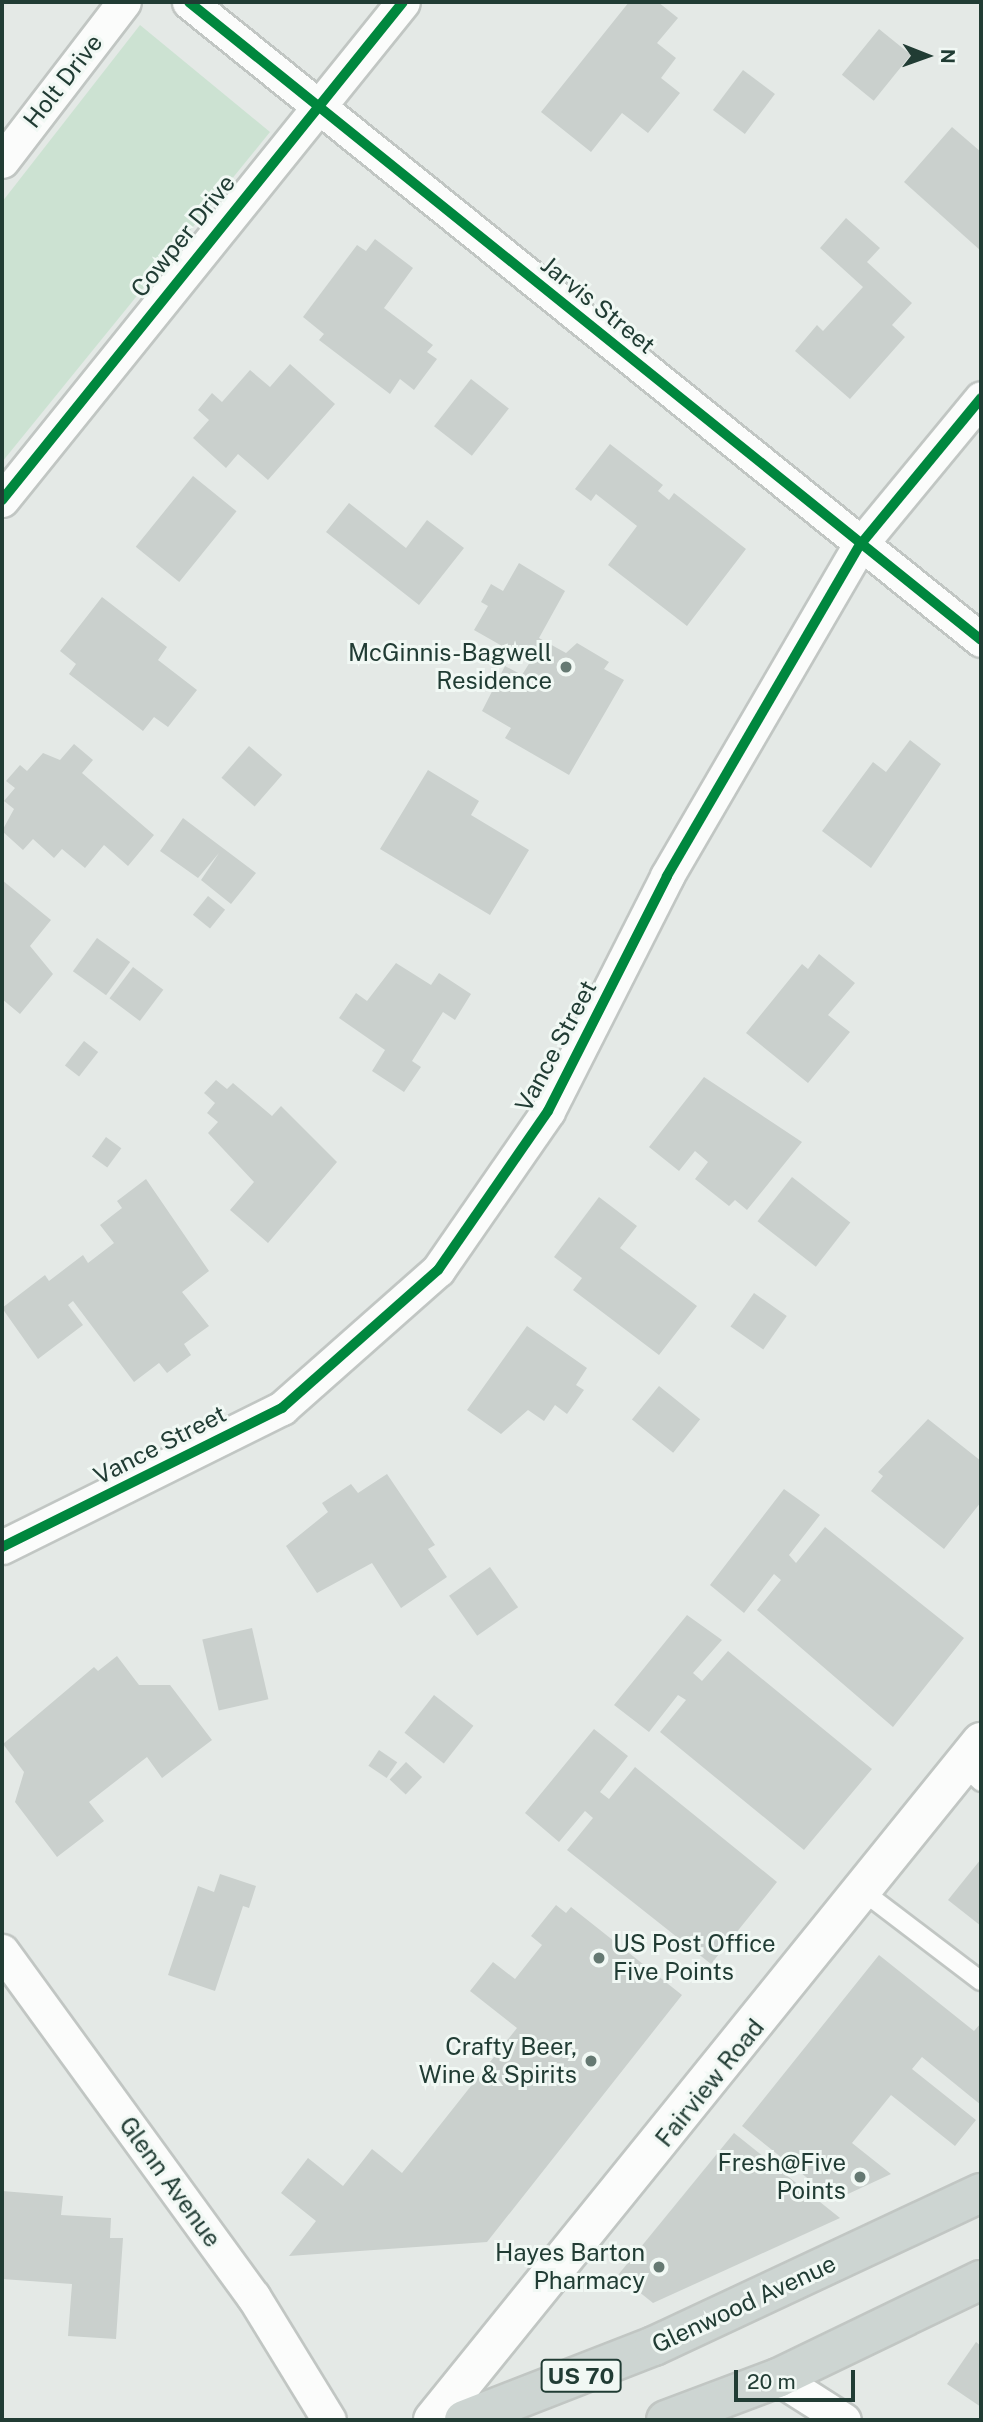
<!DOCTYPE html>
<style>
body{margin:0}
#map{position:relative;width:983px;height:2422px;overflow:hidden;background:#e4e9e6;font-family:"Public Sans",sans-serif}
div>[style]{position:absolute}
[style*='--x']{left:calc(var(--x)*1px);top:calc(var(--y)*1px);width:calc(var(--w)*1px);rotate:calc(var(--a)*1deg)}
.green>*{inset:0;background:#cce2d2}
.building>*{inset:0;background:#cad0cd;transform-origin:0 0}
.roads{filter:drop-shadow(2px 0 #c1c6c3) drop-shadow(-2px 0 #c1c6c3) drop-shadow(0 2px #c1c6c3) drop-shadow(0 -2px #c1c6c3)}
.lane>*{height:18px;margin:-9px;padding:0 9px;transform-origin:9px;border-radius:9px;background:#fbfcfb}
.street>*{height:33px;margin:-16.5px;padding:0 16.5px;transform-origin:16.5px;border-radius:16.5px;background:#fbfcfb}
.secondary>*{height:38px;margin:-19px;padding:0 19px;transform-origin:19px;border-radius:19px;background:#fbfcfb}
.primary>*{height:38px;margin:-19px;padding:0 19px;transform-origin:19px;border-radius:19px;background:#cdd5d2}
.cycleway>*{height:10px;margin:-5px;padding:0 5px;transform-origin:5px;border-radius:5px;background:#00873e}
.dots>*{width:19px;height:19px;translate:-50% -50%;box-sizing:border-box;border:4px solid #f1f8f4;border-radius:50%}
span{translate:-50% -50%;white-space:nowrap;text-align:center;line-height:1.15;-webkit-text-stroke:6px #f1f8f4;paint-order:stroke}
.shield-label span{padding:2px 5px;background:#f1f8f4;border:2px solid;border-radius:5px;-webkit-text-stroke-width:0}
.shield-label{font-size:23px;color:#213c34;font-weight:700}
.street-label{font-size:24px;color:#213c34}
.poi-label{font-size:24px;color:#213c34}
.right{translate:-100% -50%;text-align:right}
.left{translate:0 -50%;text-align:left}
.frame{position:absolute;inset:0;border:4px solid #213c34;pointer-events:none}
.north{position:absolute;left:892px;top:21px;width:70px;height:70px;-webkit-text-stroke:5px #f1f8f4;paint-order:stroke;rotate:91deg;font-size:19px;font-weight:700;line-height:28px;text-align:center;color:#213c34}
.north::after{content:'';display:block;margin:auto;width:24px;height:32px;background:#213c34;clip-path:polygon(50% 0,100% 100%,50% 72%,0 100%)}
.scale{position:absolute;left:734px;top:2370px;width:121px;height:32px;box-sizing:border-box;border:4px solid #213c34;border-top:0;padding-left:9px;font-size:21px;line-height:24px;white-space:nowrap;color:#213c34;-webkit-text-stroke:5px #f1f8f4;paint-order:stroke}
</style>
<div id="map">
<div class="green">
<i style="clip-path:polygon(140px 25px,270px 132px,2px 462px,2px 202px)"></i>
</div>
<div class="building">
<i style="clip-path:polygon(629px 2px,658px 2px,678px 18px,657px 43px,676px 58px,661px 78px,680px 93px,648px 133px,622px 113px,591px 152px,541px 112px)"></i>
<i style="left:879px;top:29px;width:41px;height:59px;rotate:39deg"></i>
<i style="left:743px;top:70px;width:40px;height:50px;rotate:37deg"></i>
<i style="clip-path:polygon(952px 127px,981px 152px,981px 251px,904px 182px)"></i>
<i style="clip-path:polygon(846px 218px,880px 248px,867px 262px,912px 303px,892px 325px,905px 337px,850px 399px,795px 351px,817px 325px,823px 331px,863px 287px,820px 248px)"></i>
<i style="clip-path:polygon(375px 239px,413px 268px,384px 308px,433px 345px,427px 352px,437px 359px,414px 390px,400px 379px,390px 394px,319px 340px,324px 334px,303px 317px,357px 245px,366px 251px)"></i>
<i style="clip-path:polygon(290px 364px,335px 404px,268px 480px,238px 454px,226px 468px,193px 438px,209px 420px,198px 410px,212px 393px,222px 402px,250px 370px,270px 387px)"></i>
<i style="left:471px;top:379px;width:48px;height:60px;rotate:38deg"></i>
<i style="clip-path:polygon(610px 444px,663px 485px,658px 491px,669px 500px,674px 493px,746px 549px,687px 626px,608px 565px,637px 526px,596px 494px,591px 501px,575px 489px)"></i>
<i style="left:193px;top:476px;width:56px;height:91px;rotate:39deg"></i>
<i style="clip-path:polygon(349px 503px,406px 548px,427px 520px,464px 548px,419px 605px,326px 532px)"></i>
<i style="clip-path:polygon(519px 563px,565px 591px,539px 638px,566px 653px,577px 643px,609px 662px,604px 669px,624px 680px,569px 775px,505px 738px,511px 728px,482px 711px,505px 666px,522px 675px,530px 662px,474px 630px,488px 606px,481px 602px,491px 584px,503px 591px)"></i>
<i style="clip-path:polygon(102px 597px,167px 647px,158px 660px,197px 690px,168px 727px,154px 717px,143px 731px,69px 674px,76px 664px,60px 651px)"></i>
<i style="clip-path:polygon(910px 740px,941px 764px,871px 868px,822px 831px,873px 762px,886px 772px)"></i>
<i style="clip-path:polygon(74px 744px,93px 760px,82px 773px,154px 835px,128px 866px,104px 845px,85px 868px,62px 849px,54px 858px,33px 839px,23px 850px,2px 831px,14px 809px,4px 801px,15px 788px,6px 781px,20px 765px,27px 771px,43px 753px,60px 760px)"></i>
<i style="left:249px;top:746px;width:44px;height:42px;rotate:41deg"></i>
<i style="clip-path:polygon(428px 770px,479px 801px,471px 815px,529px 850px,490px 915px,380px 849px)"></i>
<i style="clip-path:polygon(183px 818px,256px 873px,231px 904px,201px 880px,219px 853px,198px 878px,160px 851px)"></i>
<i style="clip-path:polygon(2px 880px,51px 920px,30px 946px,53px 974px,20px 1014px,2px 999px)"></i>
<i style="left:208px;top:896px;width:22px;height:24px;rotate:39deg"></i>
<i style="left:97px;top:938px;width:41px;height:41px;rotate:36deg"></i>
<i style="clip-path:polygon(819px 954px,855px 983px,828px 1015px,850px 1032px,808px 1083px,746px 1033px,802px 964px,808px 969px)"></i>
<i style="clip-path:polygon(396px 963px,431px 985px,439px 973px,471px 994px,455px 1020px,443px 1012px,412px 1061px,421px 1067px,404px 1092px,372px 1071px,385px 1050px,339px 1018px,356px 993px,367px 1001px)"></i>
<i style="left:133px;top:967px;width:38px;height:39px;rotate:37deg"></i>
<i style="left:84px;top:1041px;width:18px;height:31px;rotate:38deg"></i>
<i style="clip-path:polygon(704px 1077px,802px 1142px,747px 1210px,735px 1200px,729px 1206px,695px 1179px,708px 1162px,695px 1151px,679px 1171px,649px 1147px)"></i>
<i style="clip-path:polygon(216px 1080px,227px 1089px,233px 1083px,272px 1116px,281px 1106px,337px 1162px,268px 1243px,230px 1210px,254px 1182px,208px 1133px,218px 1122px,207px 1113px,215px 1103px,204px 1093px)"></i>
<i style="left:106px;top:1137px;width:19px;height:24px;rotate:36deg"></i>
<i style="left:792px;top:1177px;width:74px;height:56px;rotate:38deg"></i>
<i style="clip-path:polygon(146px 1179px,209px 1271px,182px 1292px,209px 1326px,184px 1344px,191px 1355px,167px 1373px,159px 1363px,134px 1382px,73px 1301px,68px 1305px,83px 1325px,38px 1359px,2px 1308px,45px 1275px,49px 1281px,83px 1255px,88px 1263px,114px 1243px,100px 1225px,122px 1208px,117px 1201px)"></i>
<i style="clip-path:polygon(599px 1197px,637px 1226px,620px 1248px,697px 1306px,659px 1355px,573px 1290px,582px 1278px,554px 1257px)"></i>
<i style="left:754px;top:1293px;width:40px;height:41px;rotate:35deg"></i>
<i style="clip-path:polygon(527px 1326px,587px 1368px,576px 1385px,584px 1390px,567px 1414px,555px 1405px,544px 1421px,528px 1410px,501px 1434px,467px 1410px)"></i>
<i style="left:659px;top:1386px;width:53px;height:43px;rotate:39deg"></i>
<i style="clip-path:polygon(928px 1419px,981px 1461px,981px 1502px,944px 1549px,871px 1491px,883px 1476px,878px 1472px)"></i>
<i style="clip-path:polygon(387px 1474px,435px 1545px,428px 1549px,447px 1577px,401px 1608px,372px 1563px,317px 1593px,286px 1546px,328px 1512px,322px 1503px,351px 1484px,358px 1493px)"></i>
<i style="clip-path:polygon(784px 1489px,820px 1515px,789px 1555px,796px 1563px,825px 1527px,964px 1638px,893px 1727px,757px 1610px,781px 1580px,774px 1574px,744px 1613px,710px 1585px)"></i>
<i style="left:490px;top:1567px;width:49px;height:50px;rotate:55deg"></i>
<i style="clip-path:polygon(687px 1615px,722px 1640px,693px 1673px,702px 1681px,728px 1651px,872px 1769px,804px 1850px,660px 1732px,686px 1700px,678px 1695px,649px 1732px,614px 1705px)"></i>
<i style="left:252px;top:1628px;width:73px;height:51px;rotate:77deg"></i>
<i style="clip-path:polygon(117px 1656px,139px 1685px,170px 1685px,212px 1740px,162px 1778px,147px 1757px,89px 1802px,104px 1821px,57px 1857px,15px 1802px,24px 1772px,3px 1744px,94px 1667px,98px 1671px)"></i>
<i style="left:434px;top:1695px;width:50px;height:48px;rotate:38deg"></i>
<i style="clip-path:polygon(594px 1729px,628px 1756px,600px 1792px,609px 1799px,635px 1767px,777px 1882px,711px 1964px,567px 1850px,593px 1818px,585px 1811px,559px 1842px,525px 1813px)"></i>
<i style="left:379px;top:1750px;width:22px;height:19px;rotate:34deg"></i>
<i style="left:406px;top:1762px;width:22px;height:24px;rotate:43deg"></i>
<i style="clip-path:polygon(981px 1859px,981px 1926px,948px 1900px)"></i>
<i style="clip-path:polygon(220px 1874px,256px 1886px,249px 1908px,243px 1906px,215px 1991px,168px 1975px,198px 1886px,214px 1892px)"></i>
<i style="clip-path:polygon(556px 1905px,566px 1913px,571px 1907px,682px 1995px,487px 2242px,289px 2256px,316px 2221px,281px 2193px,308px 2158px,343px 2186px,372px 2149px,402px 2173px,517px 2028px,470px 1991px,493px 1962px,515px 1979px,542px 1945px,531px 1936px)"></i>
<i style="clip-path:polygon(879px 1955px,974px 2031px,981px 2023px,981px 2105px,922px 2057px,912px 2069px,976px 2120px,955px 2146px,891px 2095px,852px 2143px,891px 2174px,835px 2200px,742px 2126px)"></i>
<i style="clip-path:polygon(734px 2133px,840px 2218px,653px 2303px,618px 2275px)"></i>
<i style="clip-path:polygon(2px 2191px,63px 2196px,61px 2215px,111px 2218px,110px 2238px,123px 2238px,116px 2339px,68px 2336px,72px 2284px,2px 2279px)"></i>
<i style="clip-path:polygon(976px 2342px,981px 2346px,981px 2407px,947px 2384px)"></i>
</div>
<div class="roads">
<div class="lane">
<i style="--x:963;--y:1765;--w:25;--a:43"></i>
<i style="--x:864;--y:1892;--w:147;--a:37.3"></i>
</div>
<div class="street">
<i style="--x:189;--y:2;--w:1017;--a:38.85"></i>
<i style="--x:2;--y:161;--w:200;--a:-52.5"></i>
<i style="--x:2;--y:500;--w:639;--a:-51.16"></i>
<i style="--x:2;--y:1547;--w:313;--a:-26.4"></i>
<i style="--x:282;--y:1408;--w:208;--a:-41.5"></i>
<i style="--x:438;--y:1270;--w:193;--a:-55.3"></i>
<i style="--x:548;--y:1111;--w:263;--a:-63.1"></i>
<i style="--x:667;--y:876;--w:383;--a:-59.8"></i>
<i style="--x:860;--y:545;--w:190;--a:-50.5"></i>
<i style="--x:2;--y:1951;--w:427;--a:54"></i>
<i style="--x:253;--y:2296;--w:145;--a:58.5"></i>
<i style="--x:778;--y:2378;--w:78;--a:32.5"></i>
</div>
<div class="secondary">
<i style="--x:433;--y:2420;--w:872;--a:-51.05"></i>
</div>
<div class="primary">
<i style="--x:464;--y:2420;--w:204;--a:-21.3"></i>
<i style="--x:654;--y:2346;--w:361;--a:-25.1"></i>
<i style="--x:666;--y:2420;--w:120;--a:-20.6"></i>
<i style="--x:778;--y:2378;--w:225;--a:-25.8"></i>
</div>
</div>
<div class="cycleway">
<i style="--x:189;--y:2;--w:1017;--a:38.85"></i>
<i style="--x:2;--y:500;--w:639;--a:-51.16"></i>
<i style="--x:2;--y:1547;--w:313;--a:-26.4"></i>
<i style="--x:282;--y:1408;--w:208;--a:-41.5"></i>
<i style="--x:438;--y:1270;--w:193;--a:-55.3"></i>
<i style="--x:548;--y:1111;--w:263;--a:-63.1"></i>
<i style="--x:667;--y:876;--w:383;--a:-59.8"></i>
<i style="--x:860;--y:545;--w:190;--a:-50.5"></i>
</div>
<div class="dots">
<i style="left:566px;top:667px;background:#657972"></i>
<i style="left:599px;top:1958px;background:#657972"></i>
<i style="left:591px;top:2061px;background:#657972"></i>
<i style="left:860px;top:2177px;background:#657972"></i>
<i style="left:659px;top:2267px;background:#657972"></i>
</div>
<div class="shield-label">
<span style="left:581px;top:2376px">US 70</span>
</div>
<div class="street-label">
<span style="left:63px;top:81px;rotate:-52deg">Holt Drive</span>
<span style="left:183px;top:236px;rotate:-51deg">Cowper Drive</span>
<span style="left:598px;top:305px;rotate:39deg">Jarvis Street</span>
<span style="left:556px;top:1046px;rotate:-62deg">Vance Street</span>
<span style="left:160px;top:1445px;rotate:-27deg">Vance Street</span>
<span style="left:710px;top:2083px;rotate:-51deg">Fairview Road</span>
<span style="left:170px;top:2182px;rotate:54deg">Glenn Avenue</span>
<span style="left:744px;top:2304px;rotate:-25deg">Glenwood Avenue</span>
</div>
<div class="poi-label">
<span class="right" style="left:552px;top:667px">McGinnis-Bagwell<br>Residence</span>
<span class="left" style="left:613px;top:1958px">US Post Office<br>Five Points</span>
<span class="right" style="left:577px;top:2061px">Crafty Beer,<br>Wine &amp; Spirits</span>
<span class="right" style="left:846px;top:2177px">Fresh@Five<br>Points</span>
<span class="right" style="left:645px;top:2267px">Hayes Barton<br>Pharmacy</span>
</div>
<div class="frame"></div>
<div class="north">N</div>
<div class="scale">20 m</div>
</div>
